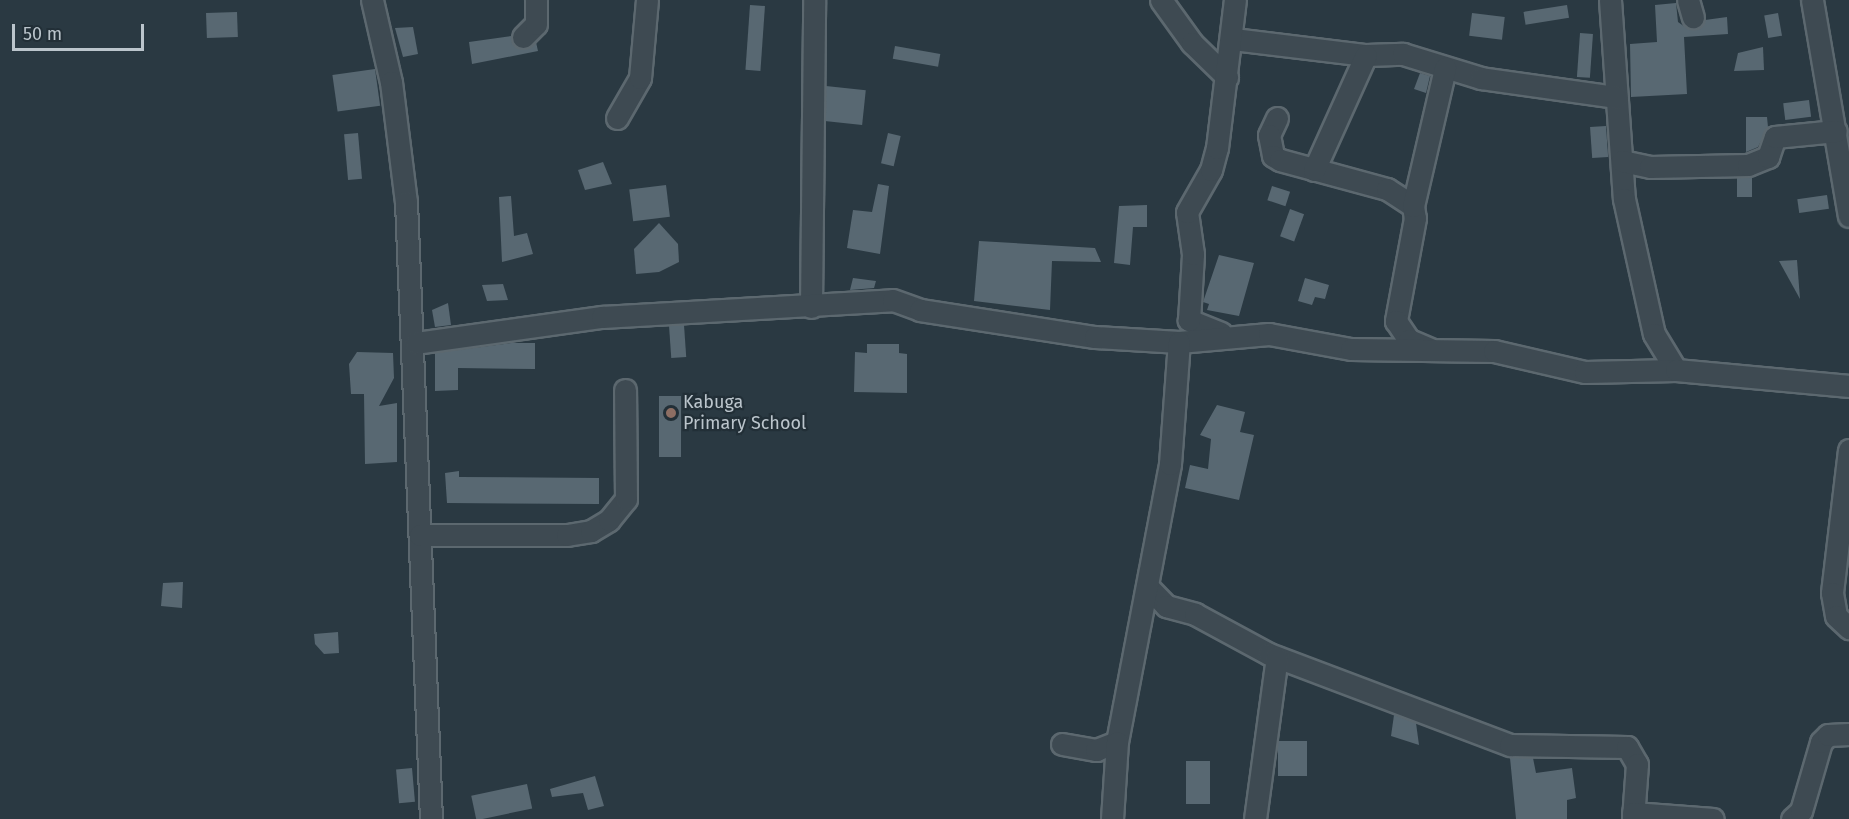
<!DOCTYPE html>
<style>
body{margin:0}
#map{position:relative;width:1849px;height:819px;overflow:hidden;background:#2a3942;font-family:"Fira Sans",sans-serif}
div>[style]{position:absolute}
[style*='--x']{left:calc(var(--x)*1px);top:calc(var(--y)*1px);width:calc(var(--w)*1px);rotate:calc(var(--a)*1deg)}
.building>*{inset:0;background:#586872;transform-origin:0 0}
.roads{filter:drop-shadow(2px 0 #5c686f) drop-shadow(-2px 0 #5c686f) drop-shadow(0 2px #5c686f) drop-shadow(0 -2px #5c686f)}
.minor>*{height:21px;margin:-10.5px;padding:0 10.5px;transform-origin:10.5px;border-radius:10.5px;background:#3e4a52}
.dots>*{width:16px;height:16px;translate:-50% -50%;box-sizing:border-box;border:3px solid #222f37;border-radius:50%}
span{translate:-50% -50%;white-space:nowrap;text-align:center;line-height:1.15;-webkit-text-stroke:4.5px #222f37;paint-order:stroke}
.poi-label{font-size:18px;color:#bbc5cc}
.left{translate:0 -50%;text-align:left}
.scale{position:absolute;left:12px;top:24px;width:132px;height:27px;box-sizing:border-box;border:3px solid #bbc5cc;border-top:0;padding-left:8px;font-size:18px;line-height:21px;white-space:nowrap;color:#bbc5cc;-webkit-text-stroke:4px #222f37;paint-order:stroke}
</style>
<div id="map">
<div class="building">
<i style="clip-path:polygon(1676px 3px,1678px 22px,1685px 27px,1696px 29px,1705px 20px,1727px 17px,1728px 34px,1684px 37px,1687px 94px,1631px 97px,1630px 44px,1657px 42px,1655px 5px)"></i>
<i style="left:750px;top:5px;width:15px;height:65px;rotate:4deg"></i>
<i style="left:1567px;top:5px;width:13px;height:44px;rotate:81deg"></i>
<i style="left:237px;top:12px;width:25px;height:31px;rotate:88deg"></i>
<i style="left:1472px;top:13px;width:33px;height:23px;rotate:7deg"></i>
<i style="left:1778px;top:13px;width:23px;height:14px;rotate:80deg"></i>
<i style="clip-path:polygon(413px 27px,418px 54px,403px 57px,395px 28px)"></i>
<i style="left:1580px;top:33px;width:13px;height:44px;rotate:4deg"></i>
<i style="clip-path:polygon(511px 36px,519px 49px,536px 42px,538px 51px,472px 64px,469px 42px)"></i>
<i style="left:895px;top:46px;width:46px;height:13px;rotate:10deg"></i>
<i style="clip-path:polygon(1763px 47px,1764px 70px,1734px 71px,1738px 53px)"></i>
<i style="left:375px;top:69px;width:37px;height:43px;rotate:82deg"></i>
<i style="clip-path:polygon(1420px 73px,1430px 76px,1426px 93px,1414px 89px)"></i>
<i style="left:826px;top:86px;width:40px;height:35px;rotate:6deg"></i>
<i style="left:1809px;top:100px;width:17px;height:26px;rotate:83deg"></i>
<i style="clip-path:polygon(1746px 117px,1767px 117px,1768px 127px,1758px 147px,1746px 152px)"></i>
<i style="left:1606px;top:126px;width:31px;height:16px;rotate:86deg"></i>
<i style="left:358px;top:133px;width:46px;height:14px;rotate:85deg"></i>
<i style="left:888px;top:133px;width:13px;height:31px;rotate:13deg"></i>
<i style="clip-path:polygon(603px 162px,612px 184px,585px 190px,578px 170px)"></i>
<i style="left:1752px;top:177px;width:20px;height:15px;rotate:90deg"></i>
<i style="clip-path:polygon(878px 184px,889px 186px,880px 254px,847px 248px,853px 210px,872px 212px)"></i>
<i style="left:666px;top:185px;width:32px;height:37px;rotate:83deg"></i>
<i style="left:1272px;top:186px;width:19px;height:15px;rotate:18deg"></i>
<i style="left:1827px;top:195px;width:14px;height:30px;rotate:82deg"></i>
<i style="clip-path:polygon(511px 196px,514px 236px,527px 233px,533px 254px,502px 262px,499px 197px)"></i>
<i style="clip-path:polygon(1147px 205px,1147px 227px,1133px 227px,1130px 265px,1114px 263px,1119px 206px)"></i>
<i style="left:1290px;top:209px;width:15px;height:29px;rotate:20deg"></i>
<i style="clip-path:polygon(659px 223px,678px 244px,679px 262px,659px 272px,636px 274px,634px 249px)"></i>
<i style="clip-path:polygon(979px 241px,1095px 248px,1101px 262px,1052px 261px,1050px 310px,974px 301px)"></i>
<i style="clip-path:polygon(1219px 255px,1254px 263px,1239px 316px,1207px 310px,1209px 304px,1203px 302px)"></i>
<i style="clip-path:polygon(1797px 260px,1800px 299px,1779px 261px)"></i>
<i style="clip-path:polygon(853px 278px,876px 281px,874px 288px,850px 290px)"></i>
<i style="clip-path:polygon(1305px 278px,1329px 285px,1325px 299px,1315px 297px,1312px 305px,1298px 301px)"></i>
<i style="clip-path:polygon(503px 284px,508px 300px,487px 301px,482px 285px)"></i>
<i style="clip-path:polygon(448px 303px,451px 325px,435px 327px,432px 310px)"></i>
<i style="left:684px;top:325px;width:32px;height:15px;rotate:86deg"></i>
<i style="clip-path:polygon(511px 343px,535px 343px,535px 369px,458px 368px,458px 390px,435px 391px,435px 353px)"></i>
<i style="clip-path:polygon(867px 344px,899px 344px,899px 353px,907px 354px,907px 393px,854px 392px,855px 352px,867px 353px)"></i>
<i style="clip-path:polygon(357px 352px,393px 353px,394px 378px,379px 406px,397px 403px,397px 462px,365px 464px,364px 394px,351px 394px,349px 364px)"></i>
<i style="left:659px;top:396px;width:22px;height:61px"></i>
<i style="clip-path:polygon(1217px 405px,1245px 412px,1240px 432px,1254px 435px,1239px 500px,1185px 488px,1190px 465px,1208px 469px,1211px 439px,1200px 435px)"></i>
<i style="clip-path:polygon(459px 471px,459px 477px,599px 478px,599px 504px,447px 503px,445px 473px)"></i>
<i style="clip-path:polygon(183px 582px,182px 608px,161px 606px,163px 583px)"></i>
<i style="clip-path:polygon(338px 632px,339px 653px,324px 654px,315px 644px,314px 634px)"></i>
<i style="clip-path:polygon(1394px 715px,1416px 723px,1419px 745px,1391px 736px)"></i>
<i style="left:1278px;top:741px;width:29px;height:35px"></i>
<i style="clip-path:polygon(1510px 758px,1533px 758px,1536px 773px,1572px 768px,1576px 798px,1567px 800px,1567px 819px,1516px 819px)"></i>
<i style="left:1186px;top:761px;width:24px;height:43px"></i>
<i style="left:412px;top:768px;width:34px;height:16px;rotate:85deg"></i>
<i style="clip-path:polygon(595px 776px,604px 806px,588px 810px,583px 793px,552px 797px,550px 789px)"></i>
<i style="left:527px;top:784px;width:25px;height:57px;rotate:78deg"></i>
</div>
<div class="roads">
<div class="minor">
<i style="--x:372;--y:0;--w:84;--a:77"></i>
<i style="--x:391;--y:82;--w:121;--a:82.9"></i>
<i style="--x:406;--y:202;--w:618;--a:87.68"></i>
<i style="--x:1161;--y:0;--w:53;--a:54.2"></i>
<i style="--x:1192;--y:43;--w:49;--a:44.2"></i>
<i style="--x:1610;--y:0;--w:199;--a:86"></i>
<i style="--x:1624;--y:199;--w:138;--a:77.5"></i>
<i style="--x:1654;--y:334;--w:42;--a:58.6"></i>
<i style="--x:1688;--y:0;--w:18;--a:74"></i>
<i style="--x:1812;--y:0;--w:219;--a:80.3"></i>
<i style="--x:523;--y:37;--w:18;--a:-45"></i>
<i style="--x:536;--y:24;--w:24;--a:-90"></i>
<i style="--x:1233;--y:39;--w:134;--a:6.9"></i>
<i style="--x:1366;--y:55;--w:37;--a:-2"></i>
<i style="--x:1403;--y:54;--w:82;--a:17.1"></i>
<i style="--x:1481;--y:78;--w:137;--a:8"></i>
<i style="--x:617;--y:118;--w:46;--a:-60.1"></i>
<i style="--x:640;--y:78;--w:78;--a:-84.9"></i>
<i style="--x:1277;--y:118;--w:19;--a:115"></i>
<i style="--x:1269;--y:135;--w:21;--a:79"></i>
<i style="--x:1273;--y:156;--w:8;--a:30"></i>
<i style="--x:1280;--y:160;--w:111;--a:15.2"></i>
<i style="--x:1387;--y:189;--w:31;--a:33"></i>
<i style="--x:1413;--y:206;--w:12;--a:81"></i>
<i style="--x:1415;--y:218;--w:105;--a:100.5"></i>
<i style="--x:1396;--y:321;--w:23;--a:56"></i>
<i style="--x:1409;--y:340;--w:23;--a:23"></i>
<i style="--x:1622;--y:161;--w:29;--a:12"></i>
<i style="--x:1650;--y:167;--w:98;--a:-1.2"></i>
<i style="--x:1748;--y:165;--w:22;--a:-22"></i>
<i style="--x:1768;--y:157;--w:21;--a:-71"></i>
<i style="--x:1775;--y:137;--w:61;--a:-5.6"></i>
<i style="--x:1314;--y:170;--w:126;--a:-65.7"></i>
<i style="--x:1413;--y:206;--w:142;--a:-76.9"></i>
<i style="--x:811;--y:307;--w:307;--a:-89.4"></i>
<i style="--x:1221;--y:333;--w:35;--a:-158"></i>
<i style="--x:1189;--y:320;--w:66;--a:-86.5"></i>
<i style="--x:1193;--y:254;--w:42;--a:-98.1"></i>
<i style="--x:1187;--y:212;--w:48;--a:-60.3"></i>
<i style="--x:1211;--y:170;--w:23;--a:-75"></i>
<i style="--x:1217;--y:148;--w:149;--a:-83.1"></i>
<i style="--x:416;--y:343;--w:188;--a:-8"></i>
<i style="--x:602;--y:317;--w:291;--a:-3.3"></i>
<i style="--x:893;--y:300;--w:29;--a:20"></i>
<i style="--x:920;--y:310;--w:177;--a:8.8"></i>
<i style="--x:1095;--y:337;--w:84;--a:3.4"></i>
<i style="--x:1179;--y:342;--w:90;--a:-5.1"></i>
<i style="--x:1269;--y:334;--w:83;--a:10.4"></i>
<i style="--x:1351;--y:349;--w:143;--a:0.8"></i>
<i style="--x:1494;--y:351;--w:93;--a:13"></i>
<i style="--x:1585;--y:372;--w:91;--a:-1.3"></i>
<i style="--x:1676;--y:370;--w:174;--a:5.3"></i>
<i style="--x:1849;--y:450;--w:144;--a:96.8"></i>
<i style="--x:1832;--y:593;--w:23;--a:80"></i>
<i style="--x:1836;--y:616;--w:18;--a:43"></i>
<i style="--x:420;--y:535;--w:147;--a:0"></i>
<i style="--x:567;--y:535;--w:24;--a:-9"></i>
<i style="--x:591;--y:531;--w:21;--a:-31"></i>
<i style="--x:609;--y:520;--w:27;--a:-51"></i>
<i style="--x:626;--y:499;--w:109;--a:-90.5"></i>
<i style="--x:1147;--y:586;--w:28;--a:46"></i>
<i style="--x:1166;--y:606;--w:30;--a:15"></i>
<i style="--x:1195;--y:614;--w:84;--a:28.4"></i>
<i style="--x:1269;--y:654;--w:258;--a:20.7"></i>
<i style="--x:1510;--y:745;--w:117;--a:1"></i>
<i style="--x:1627;--y:747;--w:20;--a:60"></i>
<i style="--x:1637;--y:764;--w:55;--a:94.2"></i>
<i style="--x:1062;--y:744;--w:35;--a:10"></i>
<i style="--x:1096;--y:750;--w:22;--a:-21"></i>
<i style="--x:1117;--y:742;--w:283;--a:-79.2"></i>
<i style="--x:1170;--y:464;--w:122;--a:-85.8"></i>
<i style="--x:1633;--y:813;--w:80;--a:4.3"></i>
<i style="--x:1112;--y:819;--w:77;--a:-86.3"></i>
<i style="--x:1255;--y:819;--w:163;--a:-82.3"></i>
<i style="--x:1792;--y:819;--w:12;--a:-42"></i>
<i style="--x:1801;--y:811;--w:72;--a:-73.8"></i>
<i style="--x:1821;--y:742;--w:10;--a:-45"></i>
<i style="--x:1828;--y:735;--w:21;--a:-3"></i>
</div>
</div>
<div class="dots">
<i style="left:671px;top:413px;background:#8d6e63"></i>
</div>
<div class="poi-label">
<span class="left" style="left:683px;top:413px">Kabuga<br>Primary School</span>
</div>
<div class="scale">50 m</div>
</div>
